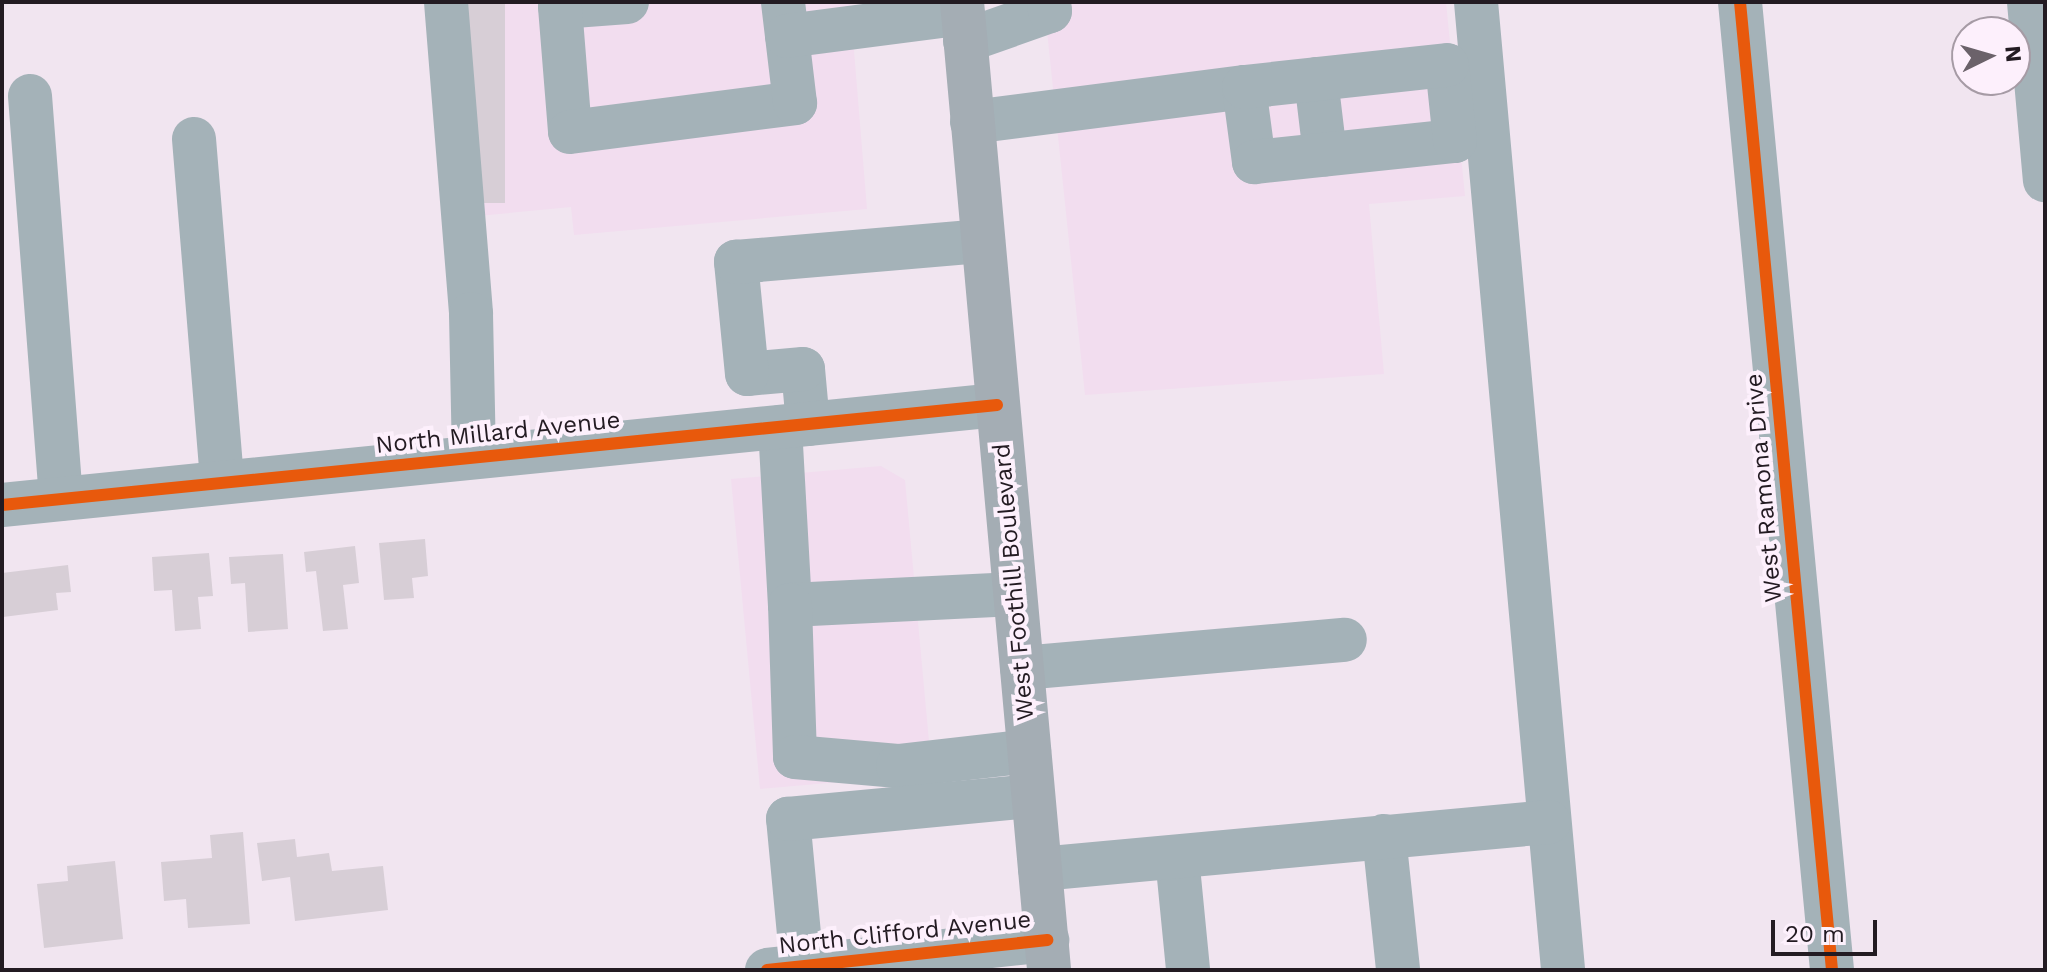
<!DOCTYPE html>
<style>
body{margin:0}
#map{position:relative;width:2047px;height:972px;overflow:hidden;background:#f1e5f0;font-family:"Work Sans",sans-serif}
div>[style]{position:absolute}
[style*='--x']{left:calc(var(--x)*1px);top:calc(var(--y)*1px);width:calc(var(--w)*1px);rotate:calc(var(--a)*1deg)}
.built>*{inset:0;background:#f2ddef}
.building>*{inset:0;background:#d7ced6;transform-origin:0 0}
.minor>*{height:44px;margin:-22px;padding:0 22px;transform-origin:22px;border-radius:22px;background:#a4b2b8}
.major>*{height:44px;margin:-22px;padding:0 22px;transform-origin:22px;border-radius:22px;background:#a4adb4}
.cycleway>*{height:12px;margin:-6px;padding:0 6px;transform-origin:6px;border-radius:6px;background:#e8590c}
span{translate:-50% -50%;white-space:nowrap;text-align:center;line-height:1.15;-webkit-text-stroke:8px #fdf0fc;paint-order:stroke}
.street-label{font-size:24px;color:#231b22}
.frame{position:absolute;inset:0;border:4px solid #231b22;pointer-events:none}
.north{position:absolute;left:1951px;top:16px;width:80px;height:80px;box-sizing:border-box;background:#fdf0fc;border:2px solid #a69ba5;border-radius:50%;rotate:85deg;font-size:22px;font-weight:700;line-height:32px;text-align:center;color:#231b22}
.north::after{content:'';display:block;margin:auto;width:28px;height:36px;background:#6b626a;clip-path:polygon(50% 0,100% 100%,50% 72%,0 100%)}
.scale{position:absolute;left:1771px;top:920px;width:106px;height:36px;box-sizing:border-box;border:4px solid #231b22;border-top:0;padding-left:10px;font-size:24px;line-height:28px;white-space:nowrap;color:#231b22;-webkit-text-stroke:6px #fdf0fc;paint-order:stroke}
</style>
<div id="map">
<div class="built">
<i style="clip-path:polygon(460px 2px,850px 2px,867px 209px,574px 235px,571px 207px,478px 216px)"></i>
<i style="clip-path:polygon(1044px 2px,1446px 2px,1465px 196px,1369px 204px,1384px 374px,1085px 395px)"></i>
<i style="clip-path:polygon(881px 466px,905px 480px,932px 774px,760px 789px,731px 479px)"></i>
</div>
<div class="building">
<i style="left:465px;top:2px;width:40px;height:201px"></i>
<i style="clip-path:polygon(425px 539px,428px 576px,412px 578px,414px 598px,384px 600px,379px 543px)"></i>
<i style="clip-path:polygon(355px 546px,359px 583px,343px 585px,348px 629px,323px 631px,316px 571px,306px 572px,304px 552px)"></i>
<i style="clip-path:polygon(209px 553px,213px 596px,198px 597px,201px 629px,175px 631px,172px 590px,154px 591px,152px 557px)"></i>
<i style="clip-path:polygon(283px 554px,288px 629px,248px 632px,245px 583px,231px 584px,229px 557px)"></i>
<i style="clip-path:polygon(68px 565px,71px 592px,56px 593px,58px 610px,3px 617px,2px 573px)"></i>
<i style="clip-path:polygon(243px 832px,250px 924px,188px 928px,186px 899px,164px 901px,161px 862px,212px 858px,210px 835px)"></i>
<i style="clip-path:polygon(295px 839px,297px 857px,329px 853px,332px 871px,383px 866px,388px 910px,295px 921px,290px 877px,262px 881px,257px 843px)"></i>
<i style="clip-path:polygon(115px 861px,123px 939px,44px 948px,37px 884px,68px 881px,67px 866px)"></i>
</div>
<div class="minor">
<i style="--x:446;--y:2;--w:313;--a:85.4"></i>
<i style="--x:471;--y:314;--w:143;--a:88.8"></i>
<i style="--x:627;--y:2;--w:67;--a:175.7"></i>
<i style="--x:560;--y:7;--w:125;--a:85.4"></i>
<i style="--x:570;--y:132;--w:227;--a:-7.3"></i>
<i style="--x:795;--y:103;--w:102;--a:-96.8"></i>
<i style="--x:1476;--y:2;--w:972;--a:84.86"></i>
<i style="--x:1740;--y:2;--w:972;--a:84.57"></i>
<i style="--x:2029;--y:2;--w:179;--a:84.9"></i>
<i style="--x:787;--y:36;--w:177;--a:-7.4"></i>
<i style="--x:965;--y:41;--w:90;--a:-19.4"></i>
<i style="--x:1050;--y:11;--w:9;--a:-96"></i>
<i style="--x:1316;--y:79;--w:76;--a:83.2"></i>
<i style="--x:30;--y:96;--w:404;--a:85.6"></i>
<i style="--x:972;--y:122;--w:274;--a:-7.3"></i>
<i style="--x:1244;--y:87;--w:76;--a:82.4"></i>
<i style="--x:1254;--y:162;--w:202;--a:-6"></i>
<i style="--x:1455;--y:141;--w:76;--a:-96"></i>
<i style="--x:1447;--y:65;--w:204;--a:173.8"></i>
<i style="--x:194;--y:139;--w:344;--a:85.3"></i>
<i style="--x:808;--y:424;--w:55;--a:-95.2"></i>
<i style="--x:803;--y:369;--w:56;--a:174.9"></i>
<i style="--x:747;--y:374;--w:113;--a:-95.6"></i>
<i style="--x:736;--y:262;--w:248;--a:-4.9"></i>
<i style="--x:780;--y:427;--w:178;--a:86.8"></i>
<i style="--x:790;--y:605;--w:225;--a:-2.8"></i>
<i style="--x:2;--y:505;--w:1000;--a:-5.74"></i>
<i style="--x:790;--y:605;--w:152;--a:88.1"></i>
<i style="--x:795;--y:757;--w:103;--a:5"></i>
<i style="--x:898;--y:766;--w:132;--a:-6.5"></i>
<i style="--x:1022;--y:668;--w:324;--a:-5"></i>
<i style="--x:1384;--y:836;--w:135;--a:84"></i>
<i style="--x:1177;--y:857;--w:114;--a:84.4"></i>
<i style="--x:1040;--y:869;--w:511;--a:-5.28"></i>
<i style="--x:802;--y:966;--w:148;--a:-95.4"></i>
<i style="--x:788;--y:819;--w:246;--a:-5.4"></i>
<i style="--x:767;--y:970;--w:282;--a:-6.1"></i>
</div>
<div class="major">
<i style="--x:962;--y:2;--w:972;--a:84.86"></i>
</div>
<div class="cycleway">
<i style="--x:1740;--y:2;--w:972;--a:84.57"></i>
<i style="--x:2;--y:505;--w:1000;--a:-5.74"></i>
<i style="--x:767;--y:970;--w:282;--a:-6.1"></i>
</div>
<div class="street-label">
<span style="left:498px;top:433px;rotate:-6deg">North Millard Avenue</span>
<span style="left:1764px;top:488px;rotate:-95deg">West Ramona Drive</span>
<span style="left:1014px;top:582px;rotate:-95deg">West Foothill Boulevard</span>
<span style="left:905px;top:933px;rotate:-6deg">North Clifford Avenue</span>
</div>
<div class="frame"></div>
<div class="north">N</div>
<div class="scale">20 m</div>
</div>
